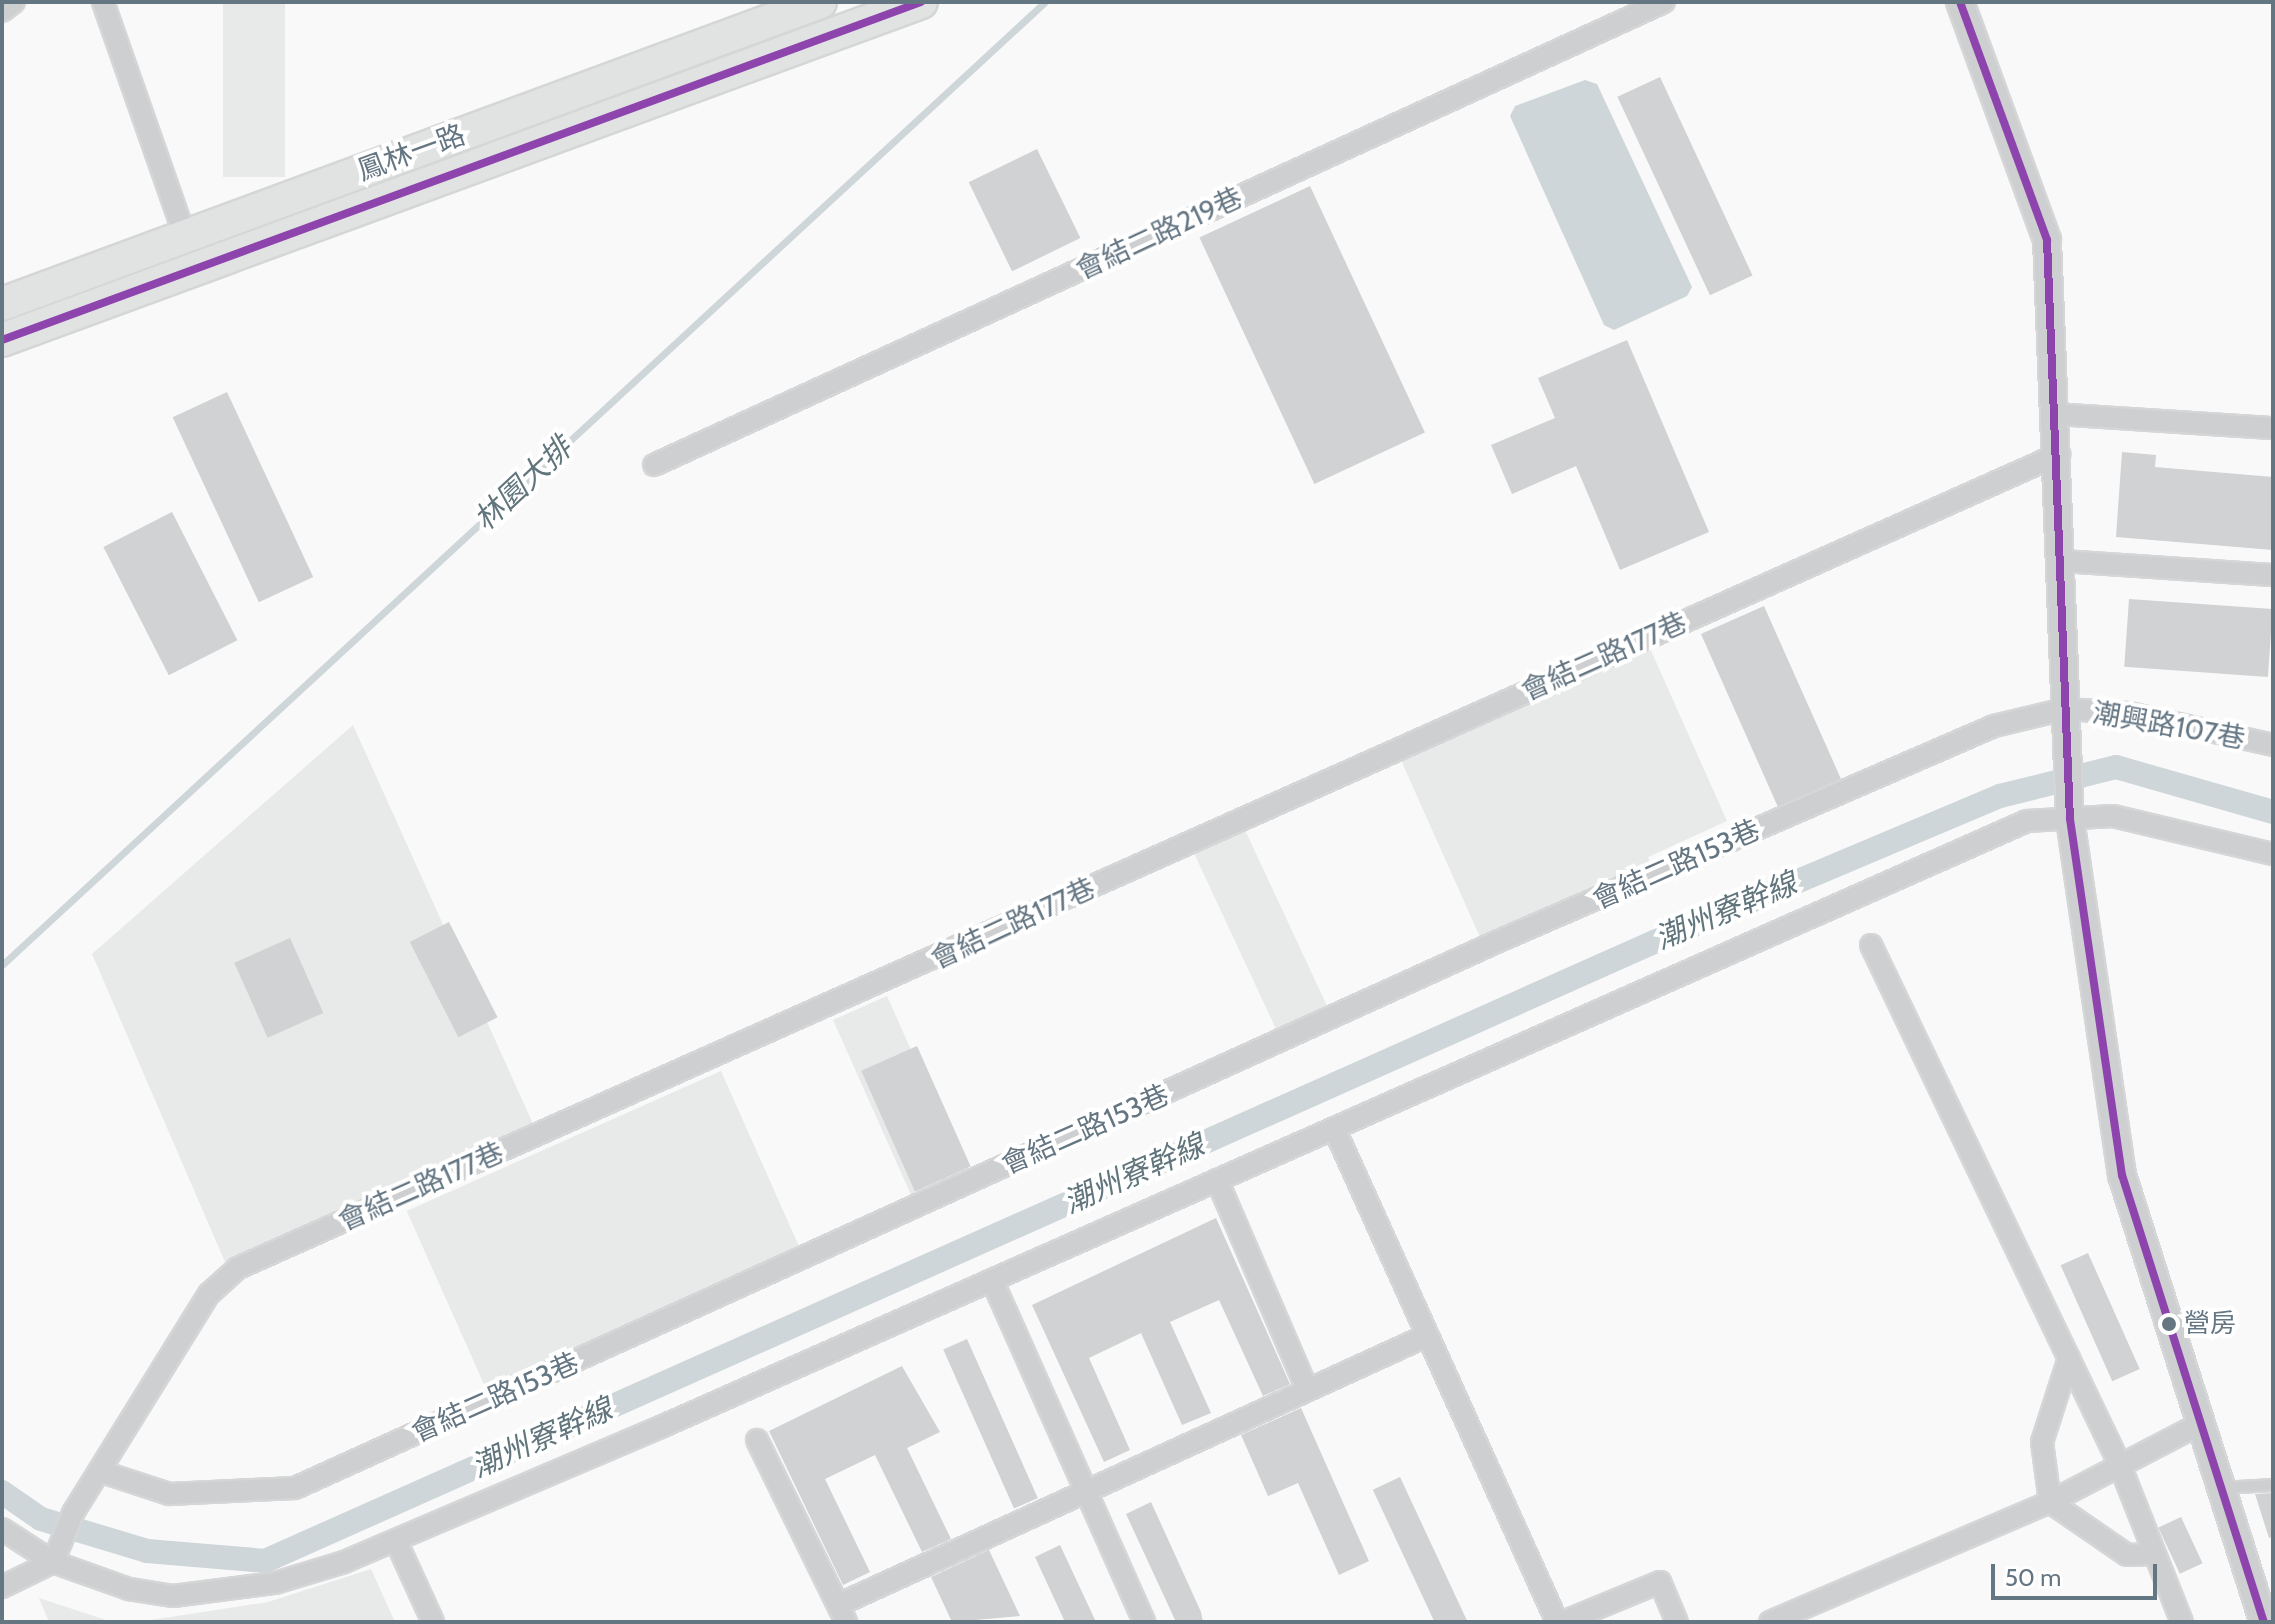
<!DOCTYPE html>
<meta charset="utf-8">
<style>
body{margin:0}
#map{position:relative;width:2275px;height:1624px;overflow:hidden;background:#f9f9f9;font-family:Cabin,"Noto Sans TC",sans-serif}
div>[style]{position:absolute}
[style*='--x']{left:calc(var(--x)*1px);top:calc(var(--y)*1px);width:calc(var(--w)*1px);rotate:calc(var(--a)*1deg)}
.built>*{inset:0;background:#e8e9e9;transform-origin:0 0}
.water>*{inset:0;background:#ced6d9}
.stream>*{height:7px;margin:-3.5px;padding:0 3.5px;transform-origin:3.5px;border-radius:3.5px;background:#ced6d9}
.canal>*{height:24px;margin:-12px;padding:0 12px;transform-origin:12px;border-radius:12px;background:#ced6d9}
.building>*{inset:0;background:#d0d2d3;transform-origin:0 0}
.roads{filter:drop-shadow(2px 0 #d5d6d7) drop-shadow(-2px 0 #d5d6d7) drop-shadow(0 2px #d5d6d7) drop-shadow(0 -2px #d5d6d7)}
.service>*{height:10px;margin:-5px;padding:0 5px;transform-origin:5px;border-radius:5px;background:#cecfd0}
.minor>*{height:20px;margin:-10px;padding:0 10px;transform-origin:10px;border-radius:10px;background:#cecfd0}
.tertiary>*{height:26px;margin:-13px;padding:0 13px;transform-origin:13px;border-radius:13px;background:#cecfd0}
.primary>*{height:32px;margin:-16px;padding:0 16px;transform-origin:16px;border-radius:16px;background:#e1e2e2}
.bus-1>*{height:8px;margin:-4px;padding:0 4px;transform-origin:4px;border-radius:4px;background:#8e44ad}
.dots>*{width:22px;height:22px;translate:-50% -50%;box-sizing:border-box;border:4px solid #fff;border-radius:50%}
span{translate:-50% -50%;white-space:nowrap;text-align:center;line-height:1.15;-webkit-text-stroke:8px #fff;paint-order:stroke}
.bus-label{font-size:26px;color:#657683}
.left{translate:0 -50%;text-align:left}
.street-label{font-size:28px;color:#657683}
.water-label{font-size:30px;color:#60757c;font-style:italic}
.frame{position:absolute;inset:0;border:4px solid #657683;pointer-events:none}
.scale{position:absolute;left:1991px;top:1564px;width:166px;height:36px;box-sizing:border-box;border:4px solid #657683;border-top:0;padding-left:10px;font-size:24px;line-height:28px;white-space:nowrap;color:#657683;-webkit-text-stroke:6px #fff;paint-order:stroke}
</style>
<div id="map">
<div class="built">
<i style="left:223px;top:2px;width:62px;height:175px"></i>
<i style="clip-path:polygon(1649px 646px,1727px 821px,1648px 857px,1653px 871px,1484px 946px,1400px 758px)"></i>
<i style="clip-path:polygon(353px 725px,534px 1126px,225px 1262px,92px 954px)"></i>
<i style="left:1245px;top:830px;width:200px;height:56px;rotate:65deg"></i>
<i style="left:887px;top:996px;width:197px;height:59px;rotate:66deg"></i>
<i style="left:721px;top:1071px;width:195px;height:344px;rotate:66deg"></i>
<i style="clip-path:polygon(371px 1569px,395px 1622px,138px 1622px,268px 1602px)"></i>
<i style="clip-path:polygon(39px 1598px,112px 1622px,49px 1622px)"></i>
</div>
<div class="water">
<i style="clip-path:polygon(1585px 80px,1597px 84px,1692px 287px,1687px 296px,1614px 330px,1604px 325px,1510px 116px,1515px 106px)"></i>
</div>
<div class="stream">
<i style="--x:2;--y:965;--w:1420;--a:-42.72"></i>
</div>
<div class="canal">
<i style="--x:2;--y:1492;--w:47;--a:34.7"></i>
<i style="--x:41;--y:1519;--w:111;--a:16.8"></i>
<i style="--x:147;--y:1551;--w:118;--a:4.8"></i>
<i style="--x:265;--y:1561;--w:1521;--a:-24.02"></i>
<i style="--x:1654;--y:942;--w:376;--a:-22.9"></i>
<i style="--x:2000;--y:796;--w:120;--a:-14"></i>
<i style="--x:2116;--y:767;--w:163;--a:16"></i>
</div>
<div class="building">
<i style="left:1660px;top:77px;width:219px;height:47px;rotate:65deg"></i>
<i style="left:1037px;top:149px;width:99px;height:76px;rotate:64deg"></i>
<i style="left:1310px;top:186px;width:272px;height:122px;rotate:65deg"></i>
<i style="clip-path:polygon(1627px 340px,1709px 532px,1620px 570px,1576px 466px,1512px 494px,1491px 445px,1555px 418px,1538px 378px)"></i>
<i style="left:227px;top:392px;width:204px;height:60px;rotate:65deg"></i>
<i style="clip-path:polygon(2122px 452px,2156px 455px,2155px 467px,2273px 477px,2273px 550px,2116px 537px)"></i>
<i style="left:172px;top:512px;width:144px;height:77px;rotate:63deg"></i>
<i style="left:2129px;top:599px;width:144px;height:68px;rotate:4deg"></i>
<i style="left:1764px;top:606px;width:189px;height:69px;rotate:66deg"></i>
<i style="left:449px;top:922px;width:107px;height:44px;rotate:63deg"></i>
<i style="left:290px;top:938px;width:82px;height:61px;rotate:66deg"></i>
<i style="left:917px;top:1046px;width:132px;height:61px;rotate:66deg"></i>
<i style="clip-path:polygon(1216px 1218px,1290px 1384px,1263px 1396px,1219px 1300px,1170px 1322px,1211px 1413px,1182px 1425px,1141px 1333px,1089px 1358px,1130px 1450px,1104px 1462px,1032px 1305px)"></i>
<i style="left:2088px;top:1253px;width:127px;height:30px;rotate:66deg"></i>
<i style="left:967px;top:1339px;width:174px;height:26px;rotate:66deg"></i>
<i style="clip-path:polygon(902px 1366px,940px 1432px,907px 1448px,951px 1539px,922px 1552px,875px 1455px,825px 1479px,870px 1572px,843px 1585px,769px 1431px)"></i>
<i style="clip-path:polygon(1301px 1408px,1369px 1561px,1339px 1575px,1298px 1483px,1268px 1496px,1241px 1435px)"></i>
<i style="left:1400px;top:1477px;width:160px;height:30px;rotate:65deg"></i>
<i style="clip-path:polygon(2273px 1493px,2273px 1537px,2269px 1538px,2255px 1494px)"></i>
<i style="clip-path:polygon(1151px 1502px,1201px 1612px,1203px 1622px,1176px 1622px,1126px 1514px)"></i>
<i style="left:2181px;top:1517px;width:51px;height:25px;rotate:65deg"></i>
<i style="clip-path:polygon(1060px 1545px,1096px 1622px,1065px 1622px,1035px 1557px)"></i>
<i style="clip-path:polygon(989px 1550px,1020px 1616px,952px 1622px,931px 1577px)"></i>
</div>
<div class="roads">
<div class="service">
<i style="--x:2222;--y:1488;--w:51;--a:-3.4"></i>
</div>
<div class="minor">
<i style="--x:103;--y:2;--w:248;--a:70.7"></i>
<i style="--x:2;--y:11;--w:15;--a:-37"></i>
<i style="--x:2055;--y:414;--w:218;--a:3.7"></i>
<i style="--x:654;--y:465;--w:1111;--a:-24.63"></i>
<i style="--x:2061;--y:561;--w:212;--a:3.8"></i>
<i style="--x:1871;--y:945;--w:574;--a:64.42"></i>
<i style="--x:2119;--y:1463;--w:171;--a:68.4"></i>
<i style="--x:1334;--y:1128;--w:542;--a:65.7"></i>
<i style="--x:1217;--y:1180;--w:225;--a:66.7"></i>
<i style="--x:992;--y:1280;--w:374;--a:66"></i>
<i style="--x:2069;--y:1358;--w:88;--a:107.8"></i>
<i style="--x:2042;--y:1442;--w:61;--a:82.4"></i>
<i style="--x:2050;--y:1502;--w:93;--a:34.5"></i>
<i style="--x:2127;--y:1555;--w:25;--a:-2"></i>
<i style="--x:757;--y:1440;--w:203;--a:63.9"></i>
<i style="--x:99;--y:1471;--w:74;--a:18.2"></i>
<i style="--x:169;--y:1494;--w:126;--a:-2.7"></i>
<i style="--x:295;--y:1488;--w:1317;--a:-24.44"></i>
<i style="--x:1494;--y:943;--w:545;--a:-23.46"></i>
<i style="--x:1994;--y:726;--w:73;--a:-13.5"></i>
<i style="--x:2065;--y:709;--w:64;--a:3.6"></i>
<i style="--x:2129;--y:713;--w:148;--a:12.5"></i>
<i style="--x:2;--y:1529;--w:61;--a:32.9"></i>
<i style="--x:53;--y:1562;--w:81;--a:19.6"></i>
<i style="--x:129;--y:1589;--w:45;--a:9"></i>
<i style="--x:173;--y:1596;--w:103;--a:-7.3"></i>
<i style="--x:275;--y:1583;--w:72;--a:-16.9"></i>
<i style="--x:344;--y:1562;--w:347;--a:-23.1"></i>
<i style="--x:663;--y:1426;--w:1492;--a:-23.92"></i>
<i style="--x:2027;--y:821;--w:86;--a:-3.3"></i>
<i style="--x:2113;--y:816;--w:164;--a:13.4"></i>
<i style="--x:396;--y:1541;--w:89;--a:65.4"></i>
<i style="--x:2;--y:1587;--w:57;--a:-26.1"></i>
<i style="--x:53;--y:1562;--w:53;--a:-67.8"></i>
<i style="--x:73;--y:1513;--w:258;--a:-58.2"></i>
<i style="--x:209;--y:1294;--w:39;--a:-42"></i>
<i style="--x:238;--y:1268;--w:1995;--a:-24.08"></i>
<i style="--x:838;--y:1605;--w:647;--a:-24.58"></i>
<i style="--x:1563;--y:1622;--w:105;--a:-22.4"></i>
<i style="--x:1660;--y:1582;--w:43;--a:67"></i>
<i style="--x:1770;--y:1622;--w:305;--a:-23.2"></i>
<i style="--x:2050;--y:1502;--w:169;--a:-27.5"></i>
</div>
<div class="tertiary">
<i style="--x:1960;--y:2;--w:253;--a:69.9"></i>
<i style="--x:2047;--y:240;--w:579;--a:87.73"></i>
<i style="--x:2070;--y:819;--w:360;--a:81.7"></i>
<i style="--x:2122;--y:1175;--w:469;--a:72.4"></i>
</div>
<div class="primary">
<i style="--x:2;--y:304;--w:872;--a:-20.26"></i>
<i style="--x:2;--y:340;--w:979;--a:-20.19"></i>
</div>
</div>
<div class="bus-1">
<i style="--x:1960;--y:2;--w:253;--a:69.9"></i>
<i style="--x:2047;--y:240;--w:579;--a:87.73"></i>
<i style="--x:2070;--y:819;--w:360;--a:81.7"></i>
<i style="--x:2122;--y:1175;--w:469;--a:72.4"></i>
<i style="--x:2;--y:340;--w:979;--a:-20.19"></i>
</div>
<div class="dots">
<i style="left:2169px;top:1324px;background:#657683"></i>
</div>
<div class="bus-label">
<span class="left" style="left:2184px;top:1324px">營房</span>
</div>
<div class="street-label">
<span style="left:411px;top:152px;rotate:-20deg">鳳林一路</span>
<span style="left:1159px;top:233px;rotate:-25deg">會結二路219巷</span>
<span style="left:1604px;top:656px;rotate:-24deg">會結二路177巷</span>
<span style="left:2169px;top:725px;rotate:10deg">潮興路107巷</span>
<span style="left:1676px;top:864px;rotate:-24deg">會結二路153巷</span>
<span style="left:1013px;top:923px;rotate:-25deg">會結二路177巷</span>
<span style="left:1085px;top:1129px;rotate:-24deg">會結二路153巷</span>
<span style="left:421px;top:1186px;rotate:-24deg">會結二路177巷</span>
<span style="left:495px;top:1397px;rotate:-24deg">會結二路153巷</span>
</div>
<div class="water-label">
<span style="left:523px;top:484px;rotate:-43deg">林園大排</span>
<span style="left:1726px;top:911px;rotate:-23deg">潮州寮幹線</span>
<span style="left:1134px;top:1174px;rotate:-24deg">潮州寮幹線</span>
<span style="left:542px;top:1438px;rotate:-24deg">潮州寮幹線</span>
</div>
<div class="frame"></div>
<div class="scale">50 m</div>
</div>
